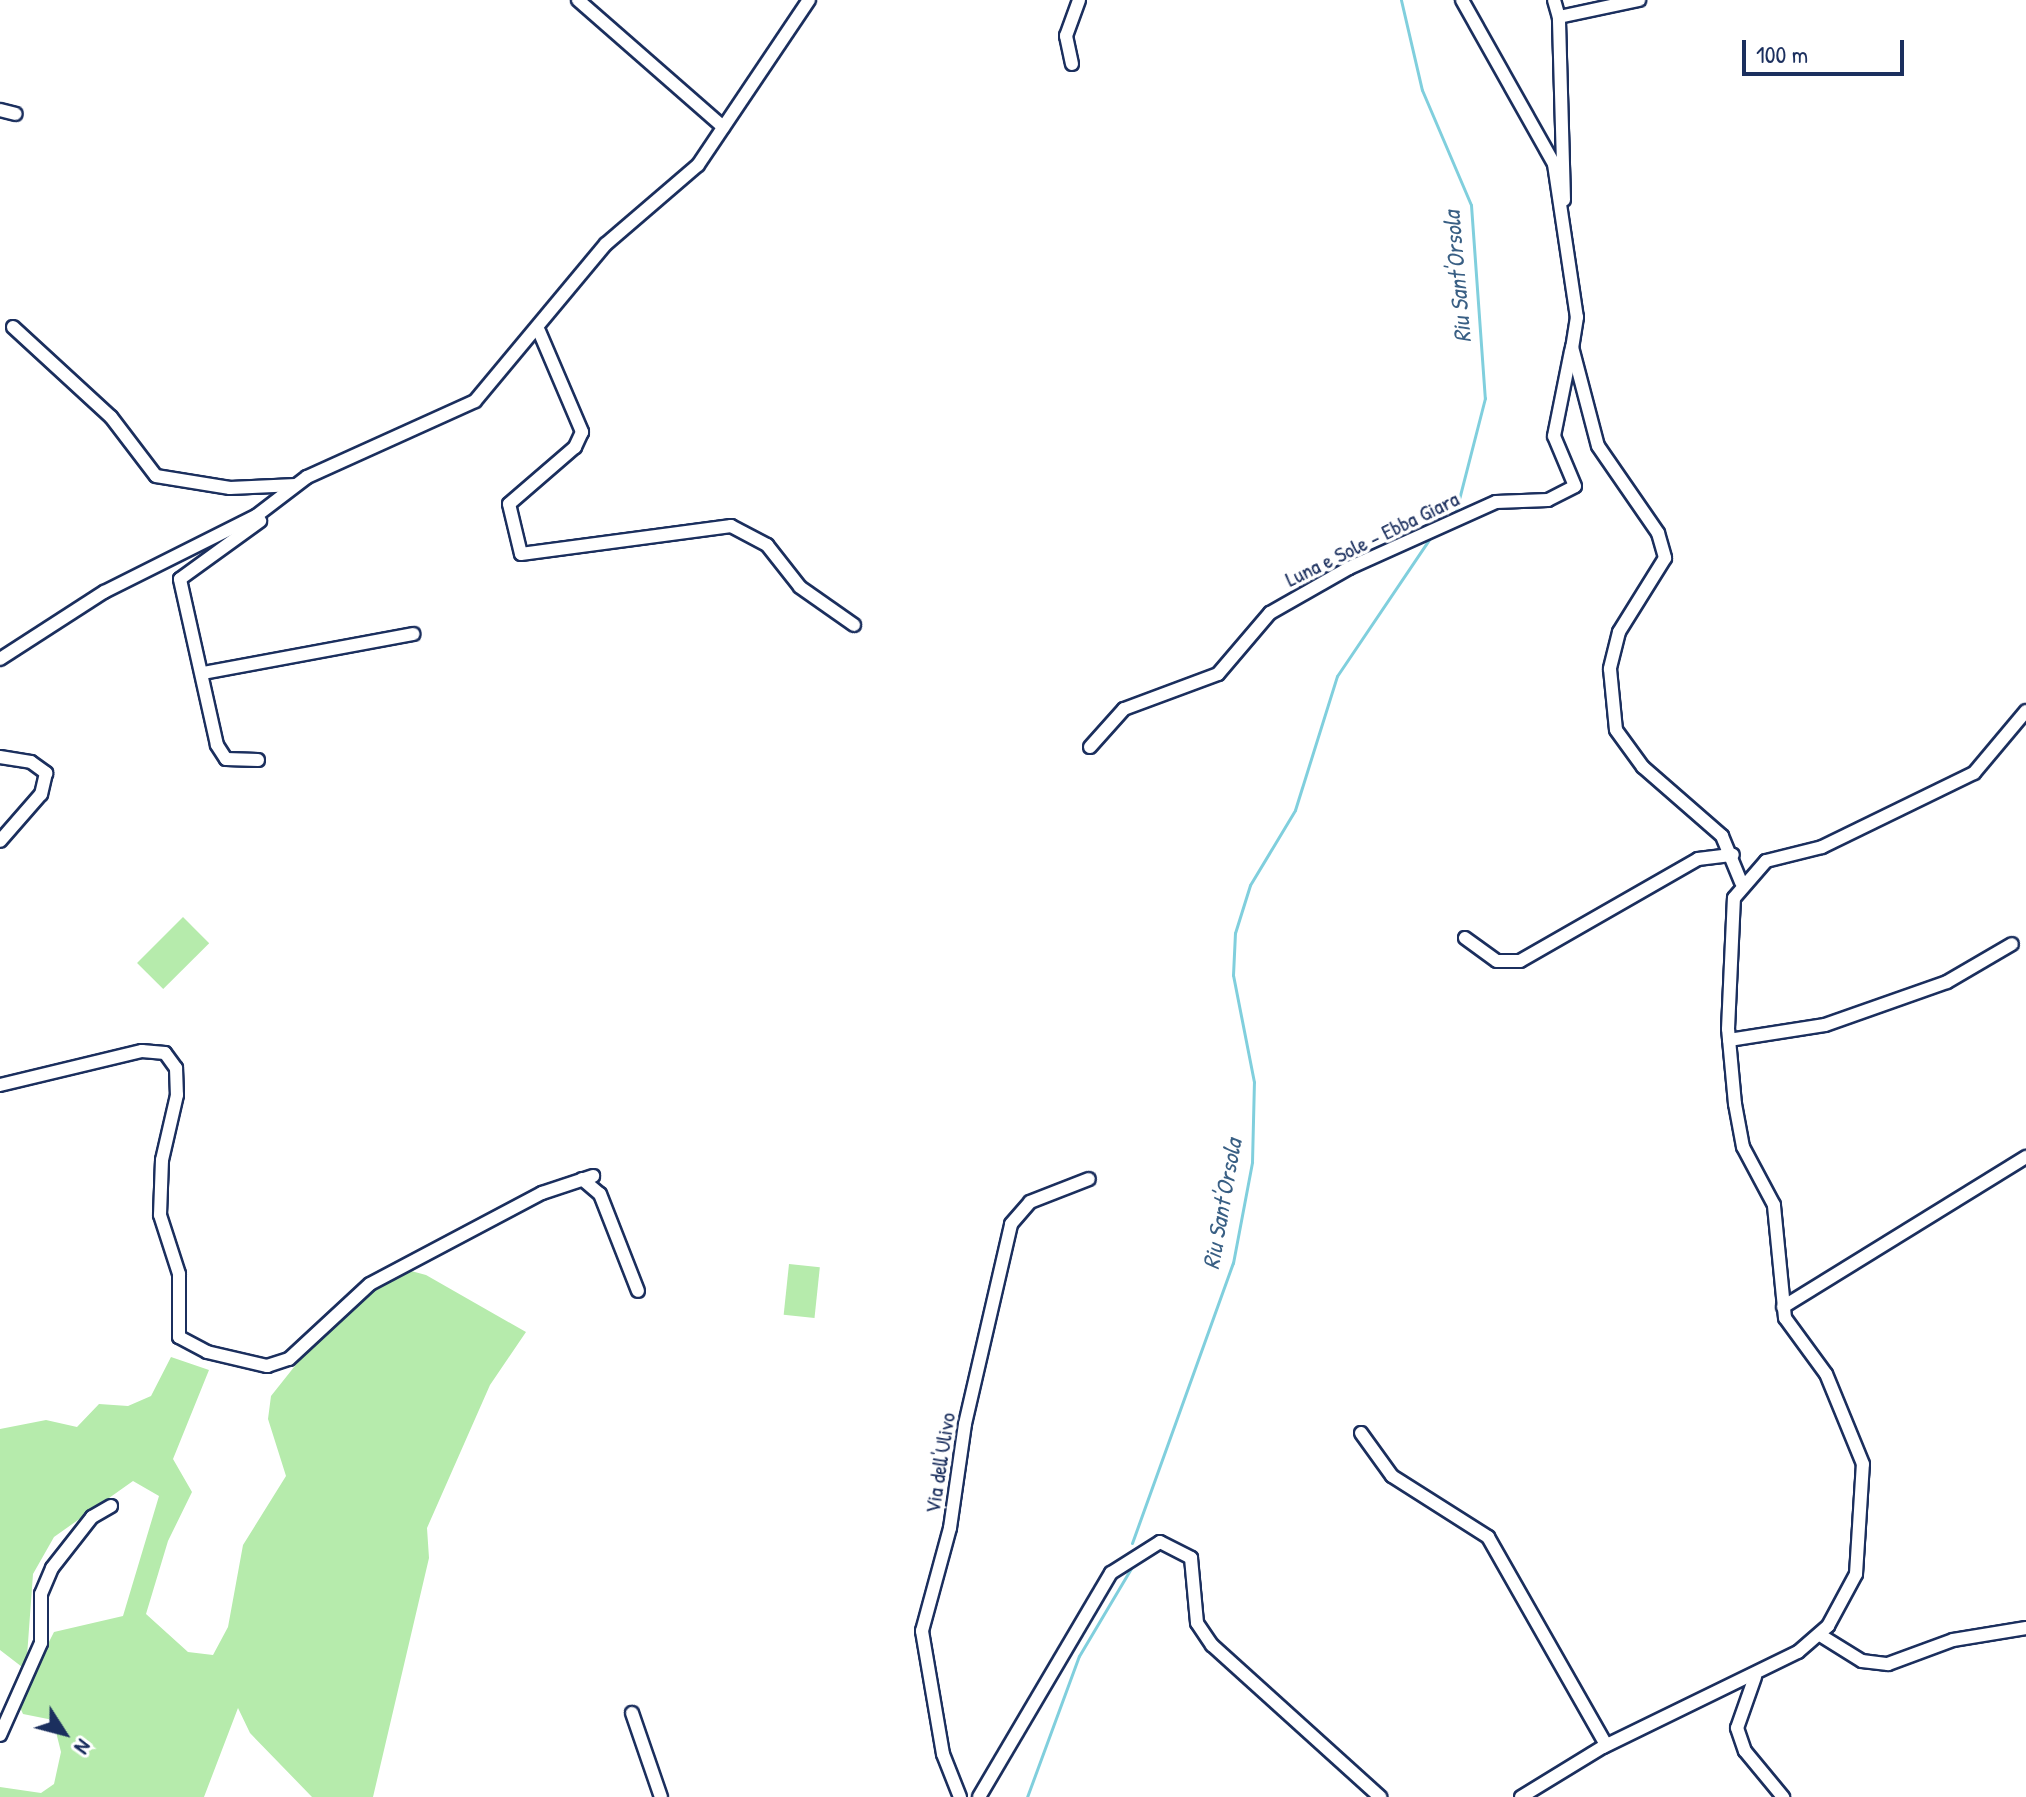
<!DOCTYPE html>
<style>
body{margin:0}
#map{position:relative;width:2026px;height:1797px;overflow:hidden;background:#fff;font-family:"Patrick Hand",sans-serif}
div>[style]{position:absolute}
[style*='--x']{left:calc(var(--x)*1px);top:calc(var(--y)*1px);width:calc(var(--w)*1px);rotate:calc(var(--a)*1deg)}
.green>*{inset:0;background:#b6ebac;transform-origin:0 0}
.stream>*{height:3px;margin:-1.5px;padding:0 1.5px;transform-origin:1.5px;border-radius:1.5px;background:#80cfdd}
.roads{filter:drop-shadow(2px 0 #1b2f5e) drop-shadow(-2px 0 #1b2f5e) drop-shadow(0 2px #1b2f5e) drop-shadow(0 -2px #1b2f5e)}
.minor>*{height:12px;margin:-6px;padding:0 6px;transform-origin:6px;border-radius:6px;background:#fff}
span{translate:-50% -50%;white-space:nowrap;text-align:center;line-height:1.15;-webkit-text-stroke:7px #fff;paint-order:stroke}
.street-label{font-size:22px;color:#1b2f5e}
.water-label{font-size:24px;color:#395f84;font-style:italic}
.north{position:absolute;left:24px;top:1693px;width:80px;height:80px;-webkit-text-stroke:6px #fff;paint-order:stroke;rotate:126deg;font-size:22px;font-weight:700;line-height:32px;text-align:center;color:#1b2f5e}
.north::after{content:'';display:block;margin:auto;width:28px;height:36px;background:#1b2f5e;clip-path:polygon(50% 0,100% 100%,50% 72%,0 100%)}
.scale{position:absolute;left:1742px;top:40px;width:162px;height:36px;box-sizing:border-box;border:4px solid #1b2f5e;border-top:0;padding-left:10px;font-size:24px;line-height:28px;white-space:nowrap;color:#1b2f5e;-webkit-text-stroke:6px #fff;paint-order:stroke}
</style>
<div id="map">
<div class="green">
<i style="left:183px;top:917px;width:37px;height:65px;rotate:45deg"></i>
<i style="left:789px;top:1264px;width:31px;height:51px;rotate:6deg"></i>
<i style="clip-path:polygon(400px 1268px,426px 1275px,526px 1332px,490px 1385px,427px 1528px,429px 1558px,373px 1797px,312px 1797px,250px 1733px,238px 1708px,204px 1797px,0 1797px,0 1787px,41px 1793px,54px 1784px,61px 1752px,53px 1720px,23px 1714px,18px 1703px,54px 1632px,123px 1616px,159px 1496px,133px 1481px,54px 1537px,33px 1574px,26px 1670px,0 1650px,0 1429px,46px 1420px,77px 1427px,99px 1404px,128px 1406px,151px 1396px,171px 1357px,209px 1370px,173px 1459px,192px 1492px,168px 1541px,146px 1614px,188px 1652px,213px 1655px,228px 1627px,243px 1545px,286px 1476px,268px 1419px,271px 1396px,345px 1303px)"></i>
</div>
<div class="stream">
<i style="--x:1401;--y:0;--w:92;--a:76.9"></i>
<i style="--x:1422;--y:90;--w:125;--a:66.9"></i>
<i style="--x:1471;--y:205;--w:194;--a:85.9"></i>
<i style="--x:1485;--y:398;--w:117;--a:104.4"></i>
<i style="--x:1132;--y:1543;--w:298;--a:-70.2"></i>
<i style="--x:1233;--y:1263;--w:103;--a:-79.3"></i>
<i style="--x:1252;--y:1162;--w:80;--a:-88.6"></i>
<i style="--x:1254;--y:1082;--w:109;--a:-101.1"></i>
<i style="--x:1233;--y:975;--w:42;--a:-87.3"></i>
<i style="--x:1235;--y:933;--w:50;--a:-72.6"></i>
<i style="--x:1250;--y:885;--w:87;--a:-59"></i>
<i style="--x:1295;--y:810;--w:140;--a:-72.6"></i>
<i style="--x:1337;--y:676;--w:166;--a:-56"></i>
<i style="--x:1027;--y:1797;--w:150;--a:-69.8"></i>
<i style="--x:1079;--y:1656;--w:106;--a:-59.3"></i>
</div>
<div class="roads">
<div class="minor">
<i style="--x:578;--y:0;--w:193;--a:41.2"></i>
<i style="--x:1462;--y:0;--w:188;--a:60.7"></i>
<i style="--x:1554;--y:164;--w:155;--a:81.5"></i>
<i style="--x:1577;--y:317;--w:30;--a:99"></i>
<i style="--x:1572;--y:347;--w:102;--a:75.3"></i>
<i style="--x:1598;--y:446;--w:106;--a:55.4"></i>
<i style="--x:1658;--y:533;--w:26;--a:74"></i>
<i style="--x:1665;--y:558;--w:87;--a:121.9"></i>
<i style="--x:1619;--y:632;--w:38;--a:104"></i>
<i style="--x:1610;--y:669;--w:61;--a:84.4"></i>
<i style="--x:1616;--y:730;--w:46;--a:53.9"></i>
<i style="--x:1643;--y:767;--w:105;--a:41.1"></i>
<i style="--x:1722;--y:836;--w:50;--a:67.6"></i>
<i style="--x:1554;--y:0;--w:18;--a:74"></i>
<i style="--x:1072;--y:64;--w:29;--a:-102"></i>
<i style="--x:1066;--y:36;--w:38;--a:-70"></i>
<i style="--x:0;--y:110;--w:16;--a:14"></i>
<i style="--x:1564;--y:200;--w:183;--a:-91.6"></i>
<i style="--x:1559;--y:17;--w:82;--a:-12"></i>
<i style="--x:13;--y:327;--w:133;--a:42.6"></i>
<i style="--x:111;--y:417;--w:74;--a:52.7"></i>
<i style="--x:156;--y:476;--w:75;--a:9.2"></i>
<i style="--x:230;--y:488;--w:66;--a:-2.6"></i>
<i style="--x:539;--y:331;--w:110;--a:66.9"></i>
<i style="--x:582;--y:432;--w:17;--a:115"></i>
<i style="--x:575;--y:447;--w:87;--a:139.2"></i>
<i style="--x:509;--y:504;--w:51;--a:76.5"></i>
<i style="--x:521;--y:554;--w:212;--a:-7.6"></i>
<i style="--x:731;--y:526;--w:41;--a:27.8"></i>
<i style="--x:767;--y:545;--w:53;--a:51.8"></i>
<i style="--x:800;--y:587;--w:66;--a:35.1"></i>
<i style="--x:0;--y:659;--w:124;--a:-32.8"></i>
<i style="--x:104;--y:592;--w:170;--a:-26.6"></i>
<i style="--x:256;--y:516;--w:64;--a:-37.4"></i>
<i style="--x:307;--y:477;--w:184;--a:-24.3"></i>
<i style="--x:475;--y:401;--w:204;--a:-50.2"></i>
<i style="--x:606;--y:244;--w:121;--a:-40.7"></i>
<i style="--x:698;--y:165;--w:199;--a:-56.1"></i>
<i style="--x:203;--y:673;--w:214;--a:-10.5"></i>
<i style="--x:1090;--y:747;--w:51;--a:-48.2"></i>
<i style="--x:1124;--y:709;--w:100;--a:-20.4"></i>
<i style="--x:1218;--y:674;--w:80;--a:-49.6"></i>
<i style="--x:1270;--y:613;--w:91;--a:-29.7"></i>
<i style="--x:1349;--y:568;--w:161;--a:-24.2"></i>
<i style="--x:1496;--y:502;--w:52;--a:-2.2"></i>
<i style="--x:1548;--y:500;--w:30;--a:-27"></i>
<i style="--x:1575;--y:486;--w:54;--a:-112.8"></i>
<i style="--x:1554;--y:436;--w:87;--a:-78.7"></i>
<i style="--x:0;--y:757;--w:31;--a:9"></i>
<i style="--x:31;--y:762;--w:19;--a:36"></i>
<i style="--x:46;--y:773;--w:22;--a:103"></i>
<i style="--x:41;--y:794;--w:62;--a:131.1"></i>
<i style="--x:258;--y:760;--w:32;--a:-178"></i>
<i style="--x:226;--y:759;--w:17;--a:-123"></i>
<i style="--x:217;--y:745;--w:170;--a:-102.6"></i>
<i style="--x:180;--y:579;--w:99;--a:-35.9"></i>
<i style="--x:1465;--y:938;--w:39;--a:36"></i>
<i style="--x:1497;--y:961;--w:23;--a:0"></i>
<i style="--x:1520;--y:961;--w:205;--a:-29.8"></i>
<i style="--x:1698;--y:859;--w:35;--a:-7"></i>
<i style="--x:1729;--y:1040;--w:97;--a:-8.9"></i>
<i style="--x:1825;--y:1025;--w:129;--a:-19.4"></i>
<i style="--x:1947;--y:982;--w:75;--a:-30.3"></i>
<i style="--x:0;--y:1085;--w:146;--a:-13.5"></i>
<i style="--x:142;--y:1051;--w:23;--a:5"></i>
<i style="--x:165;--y:1053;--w:19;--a:54"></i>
<i style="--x:176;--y:1068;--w:27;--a:88"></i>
<i style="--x:177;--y:1095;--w:67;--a:103"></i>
<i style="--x:162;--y:1160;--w:55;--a:92.1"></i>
<i style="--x:160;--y:1215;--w:62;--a:72.1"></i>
<i style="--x:179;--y:1274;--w:63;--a:90"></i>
<i style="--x:179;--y:1337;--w:32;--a:28"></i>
<i style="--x:207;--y:1352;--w:62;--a:13.1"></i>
<i style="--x:267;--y:1366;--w:23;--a:-18"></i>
<i style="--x:289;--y:1359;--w:110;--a:-42.8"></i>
<i style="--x:370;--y:1284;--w:195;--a:-27.9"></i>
<i style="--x:542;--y:1193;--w:54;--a:-18.4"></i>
<i style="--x:582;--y:1179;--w:23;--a:40"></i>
<i style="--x:600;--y:1194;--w:104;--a:68.6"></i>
<i style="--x:1783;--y:1307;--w:286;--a:-31.7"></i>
<i style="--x:1361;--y:1433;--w:53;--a:54.2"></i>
<i style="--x:1392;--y:1476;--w:114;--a:32.4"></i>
<i style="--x:1488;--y:1537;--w:239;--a:60.4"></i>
<i style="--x:1820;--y:1635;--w:49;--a:31.8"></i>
<i style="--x:1862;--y:1661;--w:26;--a:7"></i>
<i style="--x:1888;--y:1664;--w:69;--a:-20.3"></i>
<i style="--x:1953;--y:1640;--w:74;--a:-9.3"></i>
<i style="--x:1755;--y:1677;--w:54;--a:109.4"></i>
<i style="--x:1737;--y:1728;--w:24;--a:71"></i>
<i style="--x:1745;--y:1751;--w:60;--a:50.4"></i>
<i style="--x:632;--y:1713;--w:89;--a:71"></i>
<i style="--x:0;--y:1735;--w:101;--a:-66"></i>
<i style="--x:41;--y:1643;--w:49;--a:-90"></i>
<i style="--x:41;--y:1594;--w:28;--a:-67"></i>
<i style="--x:52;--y:1568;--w:65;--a:-51.9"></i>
<i style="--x:92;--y:1517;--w:22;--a:-30"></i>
<i style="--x:960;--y:1797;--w:46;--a:-111.6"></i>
<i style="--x:943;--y:1754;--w:125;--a:-99.7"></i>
<i style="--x:922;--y:1631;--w:107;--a:-74.8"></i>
<i style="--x:950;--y:1528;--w:105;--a:-81.8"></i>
<i style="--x:965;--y:1424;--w:205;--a:-77"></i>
<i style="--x:1011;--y:1224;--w:29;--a:-49"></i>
<i style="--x:1030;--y:1202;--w:63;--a:-21.3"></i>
<i style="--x:979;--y:1797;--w:260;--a:-59.5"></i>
<i style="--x:1111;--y:1573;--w:58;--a:-32.3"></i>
<i style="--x:1160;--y:1542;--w:35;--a:27"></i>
<i style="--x:1191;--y:1558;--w:65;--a:84.7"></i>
<i style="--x:1197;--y:1623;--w:27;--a:56"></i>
<i style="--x:1212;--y:1645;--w:227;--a:42.1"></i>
<i style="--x:1521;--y:1797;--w:96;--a:-31.4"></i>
<i style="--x:1603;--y:1747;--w:217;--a:-26"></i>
<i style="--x:1798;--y:1652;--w:40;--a:-41"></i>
<i style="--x:1828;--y:1626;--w:59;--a:-61.7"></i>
<i style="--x:1856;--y:1574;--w:110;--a:-86.4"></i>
<i style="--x:1863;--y:1464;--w:97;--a:-112.3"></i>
<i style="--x:1826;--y:1374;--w:69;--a:-126.2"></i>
<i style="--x:1785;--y:1318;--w:114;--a:-95.6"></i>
<i style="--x:1774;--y:1205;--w:66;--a:-118.1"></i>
<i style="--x:1743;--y:1147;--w:44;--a:-100.5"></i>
<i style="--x:1735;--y:1104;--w:75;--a:-95.3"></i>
<i style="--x:1728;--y:1029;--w:131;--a:-87.4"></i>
<i style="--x:1734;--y:898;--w:49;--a:-49.1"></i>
<i style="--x:1766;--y:861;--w:58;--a:-14"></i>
<i style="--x:1822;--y:847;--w:169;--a:-26"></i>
<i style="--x:1974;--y:773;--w:81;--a:-50"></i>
</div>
</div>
<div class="street-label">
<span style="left:1372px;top:539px;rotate:-26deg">Luna e Sole - Ebba Giara</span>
<span style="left:940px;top:1463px;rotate:-81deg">Via dell'Ulivo</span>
</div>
<div class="water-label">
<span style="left:1457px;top:277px;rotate:-95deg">Riu Sant'Orsola</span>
<span style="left:1222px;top:1204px;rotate:-80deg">Riu Sant'Orsola</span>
</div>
<div class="north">N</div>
<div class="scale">100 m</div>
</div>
